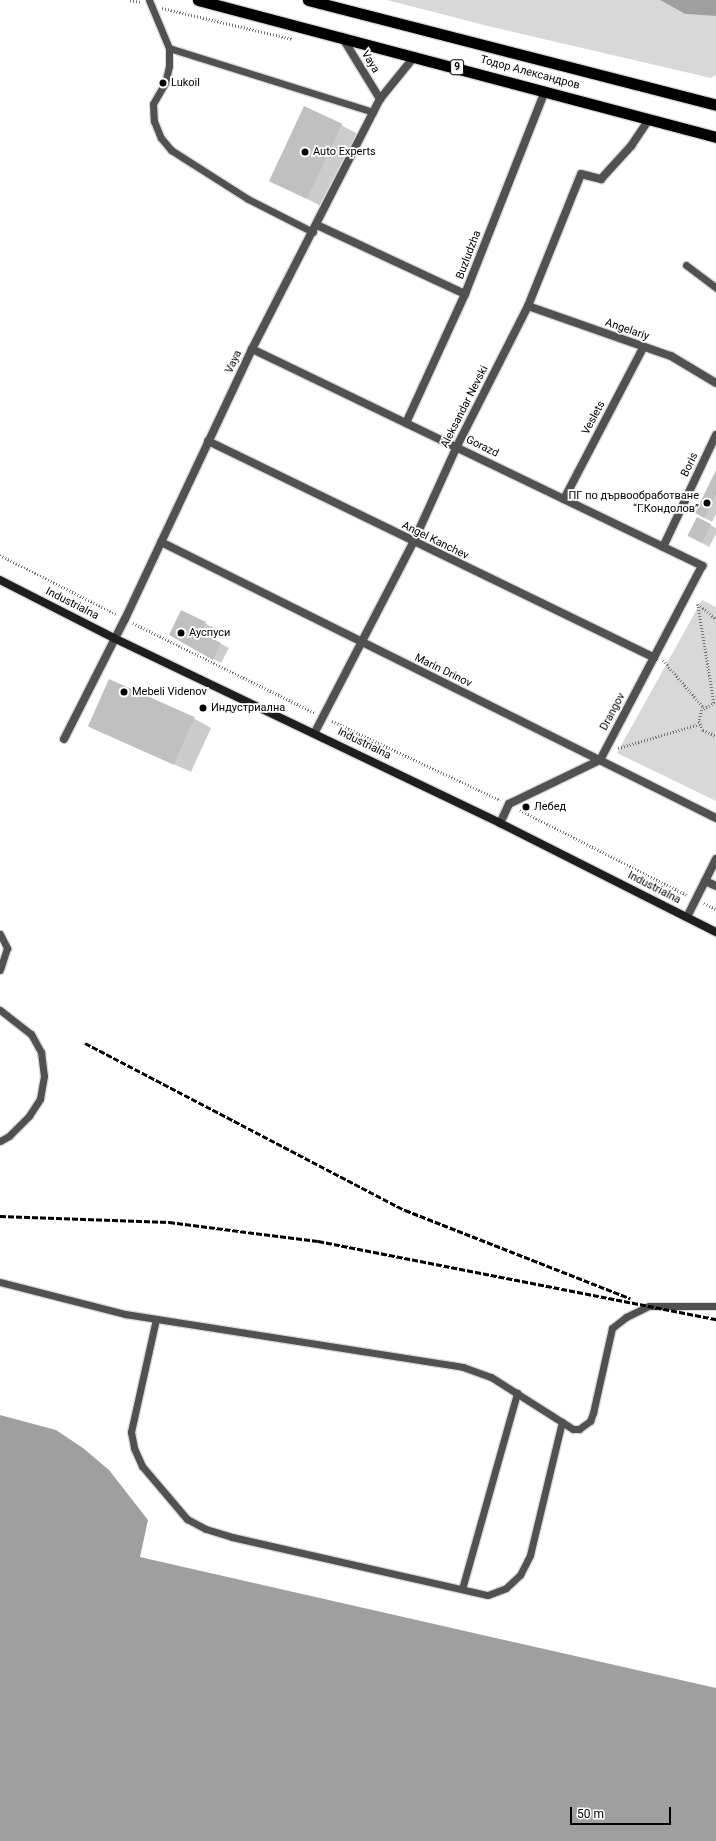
<!DOCTYPE html>
<meta charset="utf-8">
<style>
body{margin:0}
#map{position:relative;width:716px;height:1841px;overflow:hidden;background:#fff;font-family:Roboto,sans-serif}
div>[style]{position:absolute}
[style*='--x']{left:calc(var(--x)*1px);top:calc(var(--y)*1px);width:calc(var(--w)*1px);rotate:calc(var(--a)*1deg)}
.green>*{inset:0;background:#d8d8d8}
.water>*{inset:0;background:#9f9f9f}
.shadow>*{inset:0;background:#0003}
.building>*{inset:0;background:#c0c0c0;transform-origin:0 0}
.path>*{height:2.5px;margin-top:-1.25px;transform-origin:0;background:repeating-linear-gradient(90deg,#737373 0 1px,transparent 0 3px)}
.roads{filter:drop-shadow(1px 0 #dbdbdb) drop-shadow(-1px 0 #dbdbdb) drop-shadow(0 1px #dbdbdb) drop-shadow(0 -1px #dbdbdb)}
.service>*{height:7px;margin:-3.5px;padding:0 3.5px;transform-origin:3.5px;border-radius:3.5px;background:#515151}
.minor>*{height:8px;margin:-4px;padding:0 4px;transform-origin:4px;border-radius:4px;background:#515151}
.secondary>*{height:8px;margin:-4px;padding:0 4px;transform-origin:4px;border-radius:4px;background:#1e1e1e}
.trunk>*{height:11px;margin:-5.5px;padding:0 5.5px;transform-origin:5.5px;border-radius:5.5px;background:#000}
.rail>*{height:3px;margin-top:-1.5px;transform-origin:0;background:repeating-linear-gradient(90deg,#000 0 6px,transparent 0 8px)}
.dots>*{width:11px;height:11px;translate:-50% -50%;box-sizing:border-box;border:2px solid #fff;border-radius:50%}
span{translate:-50% -50%;white-space:nowrap;text-align:center;line-height:1.15;-webkit-text-stroke:3.5px #fff;paint-order:stroke}
.shield-label span{padding:1px 3px;background:#fff;border:1px solid;border-radius:3px;-webkit-text-stroke-width:0}
.shield-label{font-size:10px;color:#000;font-weight:700}
.street-label{font-size:11px;color:#000}
.poi-label{font-size:11px;color:#000}
.left{translate:0 -50%;text-align:left}
.right{translate:-100% -50%;text-align:right}
.scale{position:absolute;left:570px;top:1807px;width:101px;height:18px;box-sizing:border-box;border:2px solid #000;border-top:0;padding-left:5px;font-size:12px;line-height:14px;white-space:nowrap;color:#000;-webkit-text-stroke:3px #fff;paint-order:stroke}
</style>
<div id="map">
<div class="green">
<i style="clip-path:polygon(387px 0,660px 0,685px 14px,716px 16px,716px 75px,711px 78px,488px 26px)"></i>
<i style="clip-path:polygon(702px 600px,716px 607px,716px 801px,617px 753px)"></i>
</div>
<div class="water">
<i style="clip-path:polygon(660px 0,716px 0,716px 16px,685px 14px)"></i>
<i style="clip-path:polygon(0 1415px,56px 1430px,83px 1448px,109px 1470px,148px 1520px,140px 1557px,716px 1688px,716px 1841px,0 1841px)"></i>
</div>
<div class="shadow">
<i style="clip-path:polygon(341px 125px,358px 134px,323px 207px,270px 180px)"></i>
<i style="clip-path:polygon(716px 473px,716px 514px,712px 522px,696px 513px)"></i>
<i style="clip-path:polygon(710px 525px,716px 528px,716px 534px,709px 547px,695px 539px)"></i>
<i style="clip-path:polygon(182px 611px,214px 628px,209px 638px,229px 648px,221px 663px,170px 634px)"></i>
<i style="clip-path:polygon(195px 719px,211px 728px,191px 772px,92px 727px)"></i>
</div>
<div class="building">
<i style="left:304px;top:106px;width:42px;height:83px;rotate:25deg"></i>
<i style="clip-path:polygon(716px 470px,716px 494px,704px 518px,695px 513px)"></i>
<i style="left:697px;top:517px;width:16px;height:21px;rotate:27deg"></i>
<i style="clip-path:polygon(181px 610px,206px 622px,201px 633px,221px 643px,213px 660px,169px 635px)"></i>
<i style="left:109px;top:679px;width:94px;height:52px;rotate:24deg"></i>
</div>
<div class="path">
<i style="--x:130;--y:0;--w:10;--a:11"></i>
<i style="--x:162;--y:8;--w:134;--a:13.4"></i>
<i style="--x:0;--y:555;--w:130;--a:27"></i>
<i style="--x:698;--y:604;--w:100;--a:80.8"></i>
<i style="--x:698;--y:604;--w:23;--a:40"></i>
<i style="--x:133;--y:623;--w:203;--a:26.3"></i>
<i style="--x:663;--y:660;--w:63;--a:49.5"></i>
<i style="--x:715;--y:703;--w:15;--a:152"></i>
<i style="--x:702;--y:710;--w:11;--a:105"></i>
<i style="--x:699;--y:721;--w:10;--a:66"></i>
<i style="--x:703;--y:730;--w:14;--a:25"></i>
<i style="--x:332;--y:721;--w:186;--a:25.2"></i>
<i style="--x:618;--y:748;--w:85;--a:-16.3"></i>
<i style="--x:520;--y:810;--w:187;--a:27"></i>
<i style="--x:704;--y:903;--w:13;--a:27"></i>
</div>
<div class="roads">
<div class="service">
<i style="--x:149;--y:0;--w:52;--a:67.4"></i>
<i style="--x:169;--y:48;--w:18;--a:90"></i>
<i style="--x:169;--y:66;--w:17;--a:103"></i>
<i style="--x:165;--y:83;--w:24;--a:120"></i>
<i style="--x:153;--y:104;--w:17;--a:87"></i>
<i style="--x:154;--y:121;--w:18;--a:68"></i>
<i style="--x:161;--y:138;--w:16;--a:50"></i>
<i style="--x:171;--y:150;--w:91;--a:32.5"></i>
<i style="--x:248;--y:199;--w:73;--a:26.9"></i>
<i style="--x:169;--y:48;--w:214;--a:17.4"></i>
<i style="--x:686;--y:265;--w:38;--a:37"></i>
<i style="--x:0;--y:934;--w:16;--a:63"></i>
<i style="--x:7;--y:948;--w:23;--a:108"></i>
<i style="--x:0;--y:1010;--w:39;--a:38"></i>
<i style="--x:31;--y:1034;--w:21;--a:61"></i>
<i style="--x:41;--y:1052;--w:24;--a:83"></i>
<i style="--x:44;--y:1076;--w:23;--a:100"></i>
<i style="--x:40;--y:1099;--w:20;--a:123"></i>
<i style="--x:29;--y:1116;--w:28;--a:135"></i>
<i style="--x:9;--y:1136;--w:10;--a:151"></i>
<i style="--x:0;--y:1282;--w:129;--a:14.4"></i>
<i style="--x:125;--y:1314;--w:342;--a:8.9"></i>
<i style="--x:463;--y:1367;--w:30;--a:20"></i>
<i style="--x:491;--y:1377;--w:97;--a:32.4"></i>
<i style="--x:573;--y:1429;--w:6;--a:0"></i>
<i style="--x:579;--y:1429;--w:14;--a:-36"></i>
<i style="--x:590;--y:1421;--w:9;--a:-69"></i>
<i style="--x:593;--y:1413;--w:87;--a:-77.4"></i>
<i style="--x:612;--y:1328;--w:18;--a:-38"></i>
<i style="--x:626;--y:1317;--w:25;--a:-26"></i>
<i style="--x:649;--y:1306;--w:67;--a:0"></i>
<i style="--x:156;--y:1319;--w:116;--a:102.5"></i>
<i style="--x:131;--y:1432;--w:16;--a:79"></i>
<i style="--x:134;--y:1448;--w:20;--a:66"></i>
<i style="--x:142;--y:1466;--w:70;--a:49.7"></i>
<i style="--x:187;--y:1519;--w:21;--a:28"></i>
<i style="--x:206;--y:1529;--w:27;--a:17"></i>
<i style="--x:232;--y:1537;--w:262;--a:12.8"></i>
<i style="--x:488;--y:1595;--w:19;--a:-21"></i>
<i style="--x:506;--y:1588;--w:19;--a:-43"></i>
<i style="--x:520;--y:1575;--w:22;--a:-63"></i>
<i style="--x:530;--y:1555;--w:137;--a:-76.5"></i>
<i style="--x:462;--y:1589;--w:204;--a:-74.3"></i>
</div>
<div class="minor">
<i style="--x:342;--y:37;--w:73;--a:58.5"></i>
<i style="--x:317;--y:225;--w:163;--a:25"></i>
<i style="--x:528;--y:306;--w:151;--a:19.3"></i>
<i style="--x:671;--y:356;--w:52;--a:31"></i>
<i style="--x:252;--y:349;--w:500;--a:25.7"></i>
<i style="--x:702;--y:566;--w:219;--a:117.7"></i>
<i style="--x:600;--y:760;--w:101;--a:154.2"></i>
<i style="--x:509;--y:804;--w:21;--a:115"></i>
<i style="--x:406;--y:423;--w:142;--a:-65.4"></i>
<i style="--x:465;--y:294;--w:218;--a:-68.5"></i>
<i style="--x:208;--y:441;--w:496;--a:25.9"></i>
<i style="--x:564;--y:499;--w:170;--a:-62.4"></i>
<i style="--x:161;--y:542;--w:620;--a:26.44"></i>
<i style="--x:663;--y:547;--w:124;--a:-64.7"></i>
<i style="--x:315;--y:732;--w:213;--a:-62.6"></i>
<i style="--x:413;--y:543;--w:107;--a:-65.6"></i>
<i style="--x:457;--y:446;--w:157;--a:-63.1"></i>
<i style="--x:528;--y:306;--w:142;--a:-68.1"></i>
<i style="--x:581;--y:174;--w:21;--a:14"></i>
<i style="--x:601;--y:179;--w:45;--a:-47.7"></i>
<i style="--x:631;--y:146;--w:32;--a:-56"></i>
<i style="--x:64;--y:739;--w:135;--a:-63.1"></i>
<i style="--x:125;--y:619;--w:298;--a:-64.8"></i>
<i style="--x:252;--y:349;--w:281;--a:-62.9"></i>
<i style="--x:380;--y:99;--w:55;--a:-50.9"></i>
<i style="--x:705;--y:881;--w:12;--a:24"></i>
<i style="--x:687;--y:917;--w:65;--a:-63.4"></i>
</div>
<div class="secondary">
<i style="--x:0;--y:580;--w:128;--a:27"></i>
<i style="--x:114;--y:638;--w:428;--a:25.6"></i>
<i style="--x:500;--y:823;--w:242;--a:26.8"></i>
</div>
<div class="trunk">
<i style="--x:198;--y:0;--w:536;--a:14.81"></i>
<i style="--x:308;--y:0;--w:421;--a:14.4"></i>
</div>
</div>
<div class="rail">
<i style="--x:85;--y:1043;--w:361;--a:27.6"></i>
<i style="--x:405;--y:1210;--w:242;--a:21.4"></i>
<i style="--x:0;--y:1216;--w:169;--a:2"></i>
<i style="--x:169;--y:1222;--w:150;--a:7.3"></i>
<i style="--x:318;--y:1241;--w:406;--a:11.1"></i>
</div>
<div class="dots">
<i style="left:163px;top:83px;background:#000"></i>
<i style="left:305px;top:152px;background:#000"></i>
<i style="left:707px;top:503px;background:#000"></i>
<i style="left:181px;top:633px;background:#000"></i>
<i style="left:124px;top:692px;background:#000"></i>
<i style="left:203px;top:708px;background:#000"></i>
<i style="left:526px;top:807px;background:#000"></i>
</div>
<div class="shield-label">
<span style="left:457px;top:67px">9</span>
</div>
<div class="street-label">
<span style="left:370px;top:62px;rotate:59deg">Vaya</span>
<span style="left:530px;top:73px;rotate:15deg">Тодор Александров</span>
<span style="left:469px;top:255px;rotate:-69deg">Buzludzha</span>
<span style="left:627px;top:330px;rotate:19deg">Angelariy</span>
<span style="left:234px;top:362px;rotate:-65deg">Vaya</span>
<span style="left:465px;top:407px;rotate:-63deg">Aleksandar Nevski</span>
<span style="left:594px;top:418px;rotate:-62deg">Veslets</span>
<span style="left:482px;top:447px;rotate:26deg">Gorazd</span>
<span style="left:690px;top:465px;rotate:-65deg">Boris</span>
<span style="left:435px;top:541px;rotate:26deg">Angel Kanchev</span>
<span style="left:72px;top:604px;rotate:27deg">Industrialna</span>
<span style="left:443px;top:671px;rotate:26deg">Marin Drinov</span>
<span style="left:613px;top:712px;rotate:-62deg">Drangov</span>
<span style="left:364px;top:744px;rotate:26deg">Industrialna</span>
<span style="left:654px;top:888px;rotate:27deg">Industrialna</span>
</div>
<div class="poi-label">
<span class="left" style="left:171px;top:83px">Lukoil</span>
<span class="left" style="left:313px;top:152px">Auto Experts</span>
<span class="right" style="left:699px;top:503px">ПГ по дървообработване<br>“Г.Кондолов”</span>
<span class="left" style="left:189px;top:633px">Ауспуси</span>
<span class="left" style="left:132px;top:692px">Mebeli Videnov</span>
<span class="left" style="left:211px;top:708px">Индустриална</span>
<span class="left" style="left:534px;top:807px">Лебед</span>
</div>
<div class="scale">50 m</div>
</div>
